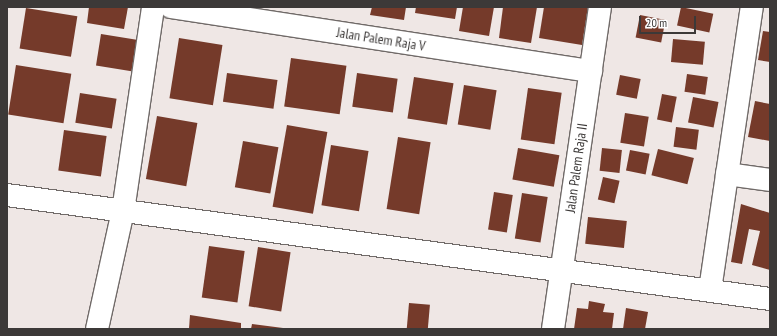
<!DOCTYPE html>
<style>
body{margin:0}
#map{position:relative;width:777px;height:336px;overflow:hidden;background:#efe7e5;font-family:"PT Sans Narrow",sans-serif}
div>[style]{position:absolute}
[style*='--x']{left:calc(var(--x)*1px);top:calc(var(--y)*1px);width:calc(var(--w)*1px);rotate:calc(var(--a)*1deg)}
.building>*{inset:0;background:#753a2a;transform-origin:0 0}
.roads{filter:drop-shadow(1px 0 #706a68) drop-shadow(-1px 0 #706a68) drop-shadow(0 1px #706a68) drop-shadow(0 -1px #706a68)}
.minor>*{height:22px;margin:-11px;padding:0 11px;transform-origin:11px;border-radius:11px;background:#fff}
span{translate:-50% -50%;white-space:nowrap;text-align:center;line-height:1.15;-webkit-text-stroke:4px #fff;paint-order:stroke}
.street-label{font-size:14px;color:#3c3938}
.frame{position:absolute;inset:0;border:8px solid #3c3938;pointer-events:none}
.scale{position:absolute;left:639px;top:16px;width:57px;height:18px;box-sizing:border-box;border:2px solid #3c3938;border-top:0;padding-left:5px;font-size:12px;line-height:14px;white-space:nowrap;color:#3c3938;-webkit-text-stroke:3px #fff;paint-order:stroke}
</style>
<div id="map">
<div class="building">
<i style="clip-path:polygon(89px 7px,128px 7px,124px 29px,87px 23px)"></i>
<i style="clip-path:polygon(372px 7px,406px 7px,404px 20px,370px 15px)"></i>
<i style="clip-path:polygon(416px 7px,457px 7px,455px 19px,415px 13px)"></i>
<i style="clip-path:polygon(463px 7px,494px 7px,489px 36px,459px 31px)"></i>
<i style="clip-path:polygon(503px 7px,537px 7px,531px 43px,499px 38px)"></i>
<i style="clip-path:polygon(544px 7px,588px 7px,582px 45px,539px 38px)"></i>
<i style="left:681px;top:7px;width:33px;height:19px;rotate:12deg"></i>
<i style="left:26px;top:8px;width:52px;height:41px;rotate:9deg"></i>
<i style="left:640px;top:15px;width:26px;height:23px;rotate:11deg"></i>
<i style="clip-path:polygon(763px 31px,770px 32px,770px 62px,758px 60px)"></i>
<i style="left:101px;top:34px;width:36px;height:32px;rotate:9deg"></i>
<i style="left:179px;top:38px;width:44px;height:61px;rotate:9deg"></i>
<i style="left:673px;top:39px;width:32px;height:23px;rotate:5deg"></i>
<i style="left:291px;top:58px;width:56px;height:49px;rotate:8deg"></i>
<i style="left:16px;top:65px;width:56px;height:50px;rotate:9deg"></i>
<i style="left:227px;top:73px;width:51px;height:29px;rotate:8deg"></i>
<i style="left:357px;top:73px;width:41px;height:34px;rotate:8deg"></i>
<i style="left:687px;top:74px;width:21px;height:18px;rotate:8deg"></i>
<i style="left:620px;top:75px;width:21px;height:20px;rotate:11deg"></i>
<i style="left:414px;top:77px;width:40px;height:42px;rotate:9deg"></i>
<i style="left:464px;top:85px;width:33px;height:40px;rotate:9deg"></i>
<i style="left:528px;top:88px;width:34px;height:52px;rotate:8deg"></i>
<i style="left:80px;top:93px;width:37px;height:30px;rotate:9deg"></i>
<i style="left:662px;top:94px;width:15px;height:26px;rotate:11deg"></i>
<i style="left:693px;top:97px;width:26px;height:26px;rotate:11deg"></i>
<i style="clip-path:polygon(755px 101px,770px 104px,770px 141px,748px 137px)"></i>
<i style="left:625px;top:113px;width:24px;height:30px;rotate:9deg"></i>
<i style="left:157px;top:116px;width:41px;height:64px;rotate:10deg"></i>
<i style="left:287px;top:125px;width:41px;height:83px;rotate:10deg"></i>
<i style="left:676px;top:127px;width:23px;height:20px;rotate:7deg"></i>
<i style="left:64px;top:130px;width:43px;height:41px;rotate:8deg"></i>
<i style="left:398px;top:137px;width:33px;height:73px;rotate:9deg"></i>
<i style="left:243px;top:141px;width:36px;height:47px;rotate:10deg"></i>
<i style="left:331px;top:145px;width:38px;height:61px;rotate:9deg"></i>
<i style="left:518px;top:148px;width:42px;height:32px;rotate:10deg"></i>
<i style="left:602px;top:148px;width:20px;height:23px;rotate:6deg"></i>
<i style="left:658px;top:149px;width:37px;height:27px;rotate:14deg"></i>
<i style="left:630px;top:150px;width:20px;height:21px;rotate:11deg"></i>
<i style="left:603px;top:177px;width:17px;height:23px;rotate:13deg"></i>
<i style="left:494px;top:192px;width:19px;height:38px;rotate:9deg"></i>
<i style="left:522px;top:193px;width:26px;height:46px;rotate:9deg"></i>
<i style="clip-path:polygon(741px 204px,770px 213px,770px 270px,752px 265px,760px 231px,749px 229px,742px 264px,731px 262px)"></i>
<i style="left:588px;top:217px;width:39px;height:27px;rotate:6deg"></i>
<i style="left:209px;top:246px;width:36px;height:52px;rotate:8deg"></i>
<i style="left:258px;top:247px;width:33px;height:60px;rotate:9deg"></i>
<i style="clip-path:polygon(589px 301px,605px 304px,603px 312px,614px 313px,612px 329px,574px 329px,577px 308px,588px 309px)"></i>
<i style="left:409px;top:303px;width:21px;height:26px;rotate:5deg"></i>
<i style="clip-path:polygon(626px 308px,648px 312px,645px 329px,623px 329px)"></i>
<i style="clip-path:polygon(190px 315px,241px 323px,241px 329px,189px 329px)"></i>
<i style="clip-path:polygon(252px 324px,283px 328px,283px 329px,251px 329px)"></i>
</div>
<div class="roads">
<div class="minor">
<i style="--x:171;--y:7;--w:425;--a:8.7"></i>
<i style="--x:727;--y:174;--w:43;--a:7.9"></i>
<i style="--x:7;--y:195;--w:770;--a:7.76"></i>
<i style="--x:710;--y:290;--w:286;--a:-81.6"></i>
<i style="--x:97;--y:329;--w:121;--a:-77.6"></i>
<i style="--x:123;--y:211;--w:206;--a:-81.6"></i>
<i style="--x:553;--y:329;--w:325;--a:-81.7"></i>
</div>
</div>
<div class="street-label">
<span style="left:381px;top:39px;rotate:9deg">Jalan Palem Raja V</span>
<span style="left:576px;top:168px;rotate:-82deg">Jalan Palem Raja II</span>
</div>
<div class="frame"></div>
<div class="scale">20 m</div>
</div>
